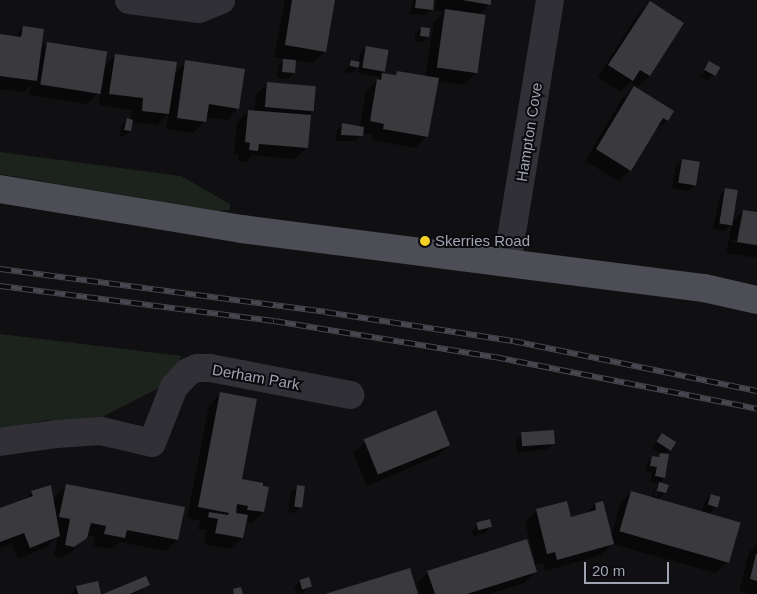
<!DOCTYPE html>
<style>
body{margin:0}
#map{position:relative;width:757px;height:594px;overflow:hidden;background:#100f11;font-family:Helvetica,sans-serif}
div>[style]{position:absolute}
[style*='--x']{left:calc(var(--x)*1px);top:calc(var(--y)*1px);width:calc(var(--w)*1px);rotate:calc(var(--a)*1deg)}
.green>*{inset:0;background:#1c231d}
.shadow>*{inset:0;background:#0007}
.building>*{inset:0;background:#3a393e;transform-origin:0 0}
.minor>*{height:28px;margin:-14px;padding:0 14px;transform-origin:14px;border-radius:14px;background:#303036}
.major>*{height:28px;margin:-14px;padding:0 14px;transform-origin:14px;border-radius:14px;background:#4c4d55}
.rail>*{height:5.5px;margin-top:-2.75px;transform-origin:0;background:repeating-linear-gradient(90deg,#0b0a0c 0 11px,#47484f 0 22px);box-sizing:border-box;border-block:1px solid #47484f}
.dots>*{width:14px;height:14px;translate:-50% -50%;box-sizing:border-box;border:2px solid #0b0a0c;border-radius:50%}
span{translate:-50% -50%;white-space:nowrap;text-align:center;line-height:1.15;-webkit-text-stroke:4px #0b0a0c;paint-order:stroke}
.street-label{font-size:15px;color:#a0a3b2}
.poi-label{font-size:15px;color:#a0a3b2}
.left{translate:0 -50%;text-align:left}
.scale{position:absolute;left:584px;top:562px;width:85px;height:22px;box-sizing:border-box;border:2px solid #a0a3b2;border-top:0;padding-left:6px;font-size:15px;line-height:18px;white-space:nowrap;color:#a0a3b2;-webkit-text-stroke:4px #0b0a0c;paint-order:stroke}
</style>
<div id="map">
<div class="green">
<i style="clip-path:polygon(0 152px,181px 176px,230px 204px,230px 210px,218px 211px,0 174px)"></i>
<i style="clip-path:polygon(0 334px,182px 356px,161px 387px,94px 421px,48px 420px,0 430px)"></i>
</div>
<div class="shadow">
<i style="clip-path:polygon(285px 0,333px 0,325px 51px,313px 63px,295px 60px,294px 73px,288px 79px,277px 78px,278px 66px,285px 59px,274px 57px)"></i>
<i style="clip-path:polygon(413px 0,433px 0,432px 9px,426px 15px,410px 14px)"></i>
<i style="clip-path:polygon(436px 0,490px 0,489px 4px,479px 15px,476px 73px,464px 85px,437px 81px,427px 136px,415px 148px,372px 140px,373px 135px,362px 133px,356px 141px,336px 141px,337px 130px,343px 125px,360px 127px,366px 92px,380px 77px,358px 73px,359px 67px,352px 73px,344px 72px,351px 62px,359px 63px,360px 53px,366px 48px,384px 71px,381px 74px,393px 76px,397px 72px,425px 77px,434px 22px,444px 12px,435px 10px)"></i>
<i style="clip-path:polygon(650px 2px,682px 23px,649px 76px,636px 89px,673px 111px,667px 121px,654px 131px,630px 170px,619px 181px,585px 161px,622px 99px,636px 86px,630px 82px,620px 92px,598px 77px,638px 14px)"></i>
<i style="clip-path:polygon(24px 27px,39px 51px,47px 43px,103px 68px,116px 55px,174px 74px,186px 62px,238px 108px,227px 120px,205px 117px,205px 121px,193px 133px,166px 129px,168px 114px,157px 125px,131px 122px,130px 131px,124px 136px,119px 136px,122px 125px,127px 120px,131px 120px,132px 110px,99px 105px,101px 90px,87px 104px,29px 95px,31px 85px,24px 92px,0 89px,0 35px,14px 37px)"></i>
<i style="clip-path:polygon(421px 29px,428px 37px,422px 42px,415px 42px,415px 34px)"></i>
<i style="clip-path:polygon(709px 63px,718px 68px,708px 81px,699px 76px,704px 68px,700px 75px,702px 76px,707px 68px,704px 68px)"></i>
<i style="clip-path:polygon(267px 83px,313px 110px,307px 116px,306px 148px,295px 159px,252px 155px,246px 162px,238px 161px,239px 154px,234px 154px,237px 123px,248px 111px,254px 111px,256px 95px)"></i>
<i style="clip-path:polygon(682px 160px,694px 185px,688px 191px,672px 188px,676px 166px)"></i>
<i style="clip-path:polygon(726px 189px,730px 224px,743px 211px,757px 214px,757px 244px,731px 240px,731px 242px,757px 246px,757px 258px,726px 253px,732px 224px,724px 231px,713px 229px,720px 195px)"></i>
<i style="clip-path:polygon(221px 394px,240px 480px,263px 512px,252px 523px,245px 522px,242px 538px,230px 549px,204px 544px,207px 530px,197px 529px,202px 521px,187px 518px,209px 405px)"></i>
<i style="clip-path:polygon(evenodd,662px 434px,674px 442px,665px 455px,664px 478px,659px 483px,667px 485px,665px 492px,658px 500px,702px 512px,705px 501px,711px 495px,717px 506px,709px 514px,728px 561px,716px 573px,612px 544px,601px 555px,545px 571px,543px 563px,534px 565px,536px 571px,524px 583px,489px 594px,420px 594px,417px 583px,428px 572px,535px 562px,525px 522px,537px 510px,570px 518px,586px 514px,595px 504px,611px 537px,620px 504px,631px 492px,652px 498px,654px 489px,659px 484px,650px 482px,652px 473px,645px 472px,647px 463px,661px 454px,652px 448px,662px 434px,656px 488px,659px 488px,657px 497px,654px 496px,656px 488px)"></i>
<i style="clip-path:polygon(522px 435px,554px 443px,548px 449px,517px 453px,516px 441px)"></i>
<i style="clip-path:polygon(365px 442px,449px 445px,437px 456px,367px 486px,353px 453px)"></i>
<i style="clip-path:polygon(67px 485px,177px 539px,166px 551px,120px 542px,112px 549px,93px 546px,95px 537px,87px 535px,74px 550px,61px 558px,54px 556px,58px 535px,47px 547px,18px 559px,12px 544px,0 548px,0 510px,23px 501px,32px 493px,53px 506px,55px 497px)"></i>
<i style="clip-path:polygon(297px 486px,300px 507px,294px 513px,288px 512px,291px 492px)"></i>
<i style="clip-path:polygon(478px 525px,491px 527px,485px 533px,474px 536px,472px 531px)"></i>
<i style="clip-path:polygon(757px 544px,757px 594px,752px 594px,739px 591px,749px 552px)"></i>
<i style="clip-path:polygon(300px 581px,310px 586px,304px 592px,297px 594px,294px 587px)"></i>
<i style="clip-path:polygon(148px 585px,135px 594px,106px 594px)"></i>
<i style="clip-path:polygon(77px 587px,99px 594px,71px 594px)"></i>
</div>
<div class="building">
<i style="clip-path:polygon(292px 0,335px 0,326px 52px,285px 45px)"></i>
<i style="clip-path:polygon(416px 0,434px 0,433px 10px,415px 8px)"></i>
<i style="clip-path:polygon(462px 0,491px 0,491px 5px)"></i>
<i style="clip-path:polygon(650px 1px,684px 23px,650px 76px,640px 70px,633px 81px,608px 65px)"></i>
<i style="left:445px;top:9px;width:41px;height:59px;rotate:8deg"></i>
<i style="clip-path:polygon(23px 26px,44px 29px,37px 81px,0 76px,0 34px,21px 37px)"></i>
<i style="left:421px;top:27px;width:9px;height:9px;rotate:6deg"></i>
<i style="left:47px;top:42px;width:61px;height:43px;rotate:9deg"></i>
<i style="left:366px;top:46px;width:23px;height:22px;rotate:10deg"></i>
<i style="clip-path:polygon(115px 54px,177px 62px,169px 114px,142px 111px,143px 98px,109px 94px)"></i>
<i style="left:283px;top:59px;width:13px;height:13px;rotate:4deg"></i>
<i style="clip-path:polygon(185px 60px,245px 69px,239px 109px,209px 104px,206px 122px,177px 118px)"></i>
<i style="left:351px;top:60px;width:9px;height:6px;rotate:13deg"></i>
<i style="left:709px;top:61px;width:13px;height:10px;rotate:29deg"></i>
<i style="clip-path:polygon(397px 71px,439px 78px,428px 137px,383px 129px,384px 124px,370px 121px,377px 79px,381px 80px,382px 73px,396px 75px)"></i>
<i style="left:267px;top:82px;width:49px;height:25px;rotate:5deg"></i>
<i style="clip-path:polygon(634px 86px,674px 111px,668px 121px,663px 118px,631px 171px,596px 149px)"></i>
<i style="clip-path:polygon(248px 110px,311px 115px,308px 148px,259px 144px,258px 151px,249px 150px,250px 143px,245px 142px)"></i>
<i style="clip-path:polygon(127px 118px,133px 120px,131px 131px,124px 130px)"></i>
<i style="clip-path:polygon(342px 123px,364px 127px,363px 136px,341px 135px)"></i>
<i style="left:682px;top:159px;width:18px;height:24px;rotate:9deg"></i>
<i style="left:725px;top:188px;width:13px;height:36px;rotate:9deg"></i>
<i style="clip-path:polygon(743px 210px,757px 212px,757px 245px,737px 242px)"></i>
<i style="clip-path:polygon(220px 392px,257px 399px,242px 479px,263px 483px,263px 486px,269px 487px,264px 512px,247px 510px,248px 506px,237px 504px,236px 513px,248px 515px,243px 538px,215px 533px,218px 519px,208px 517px,209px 512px,228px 515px,229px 513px,198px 507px)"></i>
<i style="left:436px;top:410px;width:38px;height:78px;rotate:68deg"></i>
<i style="left:554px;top:430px;width:14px;height:33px;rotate:86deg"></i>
<i style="left:662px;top:433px;width:17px;height:10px;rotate:33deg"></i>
<i style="clip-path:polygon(660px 453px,669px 454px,665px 478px,655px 476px,657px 467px,650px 466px,652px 456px,659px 457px)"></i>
<i style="clip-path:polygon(659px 482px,669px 485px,666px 493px,657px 491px)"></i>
<i style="clip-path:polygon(66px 484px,185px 507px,178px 540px,127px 530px,125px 538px,104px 534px,106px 526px,91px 523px,87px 538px,74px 547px,65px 545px,70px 519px,59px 517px)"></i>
<i style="clip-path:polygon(51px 485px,60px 536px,30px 548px,24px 533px,0 542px,0 508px,33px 496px,31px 491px)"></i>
<i style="left:297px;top:485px;width:8px;height:22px;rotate:7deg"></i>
<i style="left:631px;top:491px;width:114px;height:42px;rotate:16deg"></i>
<i style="left:711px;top:494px;width:10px;height:11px;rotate:17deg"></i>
<i style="clip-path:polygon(567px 501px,571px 517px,596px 510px,595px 503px,603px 501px,614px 544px,557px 560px,555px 552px,547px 554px,536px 509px)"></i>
<i style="left:490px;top:519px;width:8px;height:14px;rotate:76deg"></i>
<i style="clip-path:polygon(527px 539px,537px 572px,467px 594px,435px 594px,427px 571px)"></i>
<i style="clip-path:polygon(756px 554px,757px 554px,757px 581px,750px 579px)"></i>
<i style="clip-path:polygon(410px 568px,418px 594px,325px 594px)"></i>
<i style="clip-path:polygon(146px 576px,150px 585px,130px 594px,103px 594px)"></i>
<i style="left:309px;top:577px;width:10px;height:10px;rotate:73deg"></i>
<i style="clip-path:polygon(98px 581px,101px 594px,78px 594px,76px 586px)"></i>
<i style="clip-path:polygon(241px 587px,243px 594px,234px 594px,233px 589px)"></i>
</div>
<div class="minor">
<i style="--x:129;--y:0;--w:71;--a:7.3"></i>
<i style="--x:199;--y:9;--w:24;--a:-22"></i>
<i style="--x:507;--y:263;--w:266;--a:-80.7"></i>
<i style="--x:0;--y:442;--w:58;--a:-8"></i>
<i style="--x:57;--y:434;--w:44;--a:-3.9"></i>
<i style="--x:101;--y:431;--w:52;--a:13.2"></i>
<i style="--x:152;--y:443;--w:60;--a:-68.6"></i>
<i style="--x:174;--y:387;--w:21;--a:-47"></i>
<i style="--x:188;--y:372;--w:10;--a:-24"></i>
<i style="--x:197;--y:368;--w:13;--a:0"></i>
<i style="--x:210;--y:368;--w:143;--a:10.9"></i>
</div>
<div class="major">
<i style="--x:0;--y:189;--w:245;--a:9.4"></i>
<i style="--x:242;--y:229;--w:466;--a:7.3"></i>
<i style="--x:704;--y:288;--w:54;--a:12.8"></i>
</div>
<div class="rail">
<i style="--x:0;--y:269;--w:328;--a:7.5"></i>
<i style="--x:325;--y:312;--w:190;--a:8.8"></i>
<i style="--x:513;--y:341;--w:249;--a:11.6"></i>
<i style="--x:0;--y:286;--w:276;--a:7.3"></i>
<i style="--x:274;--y:321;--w:224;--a:9.3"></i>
<i style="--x:495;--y:357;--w:267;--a:11.2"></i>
</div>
<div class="dots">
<i style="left:425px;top:241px;background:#f5d123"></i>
</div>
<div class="street-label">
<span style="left:529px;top:132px;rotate:-81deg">Hampton Cove</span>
<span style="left:256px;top:377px;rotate:10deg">Derham Park</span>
</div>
<div class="poi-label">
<span class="left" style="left:435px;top:241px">Skerries Road</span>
</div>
<div class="scale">20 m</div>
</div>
